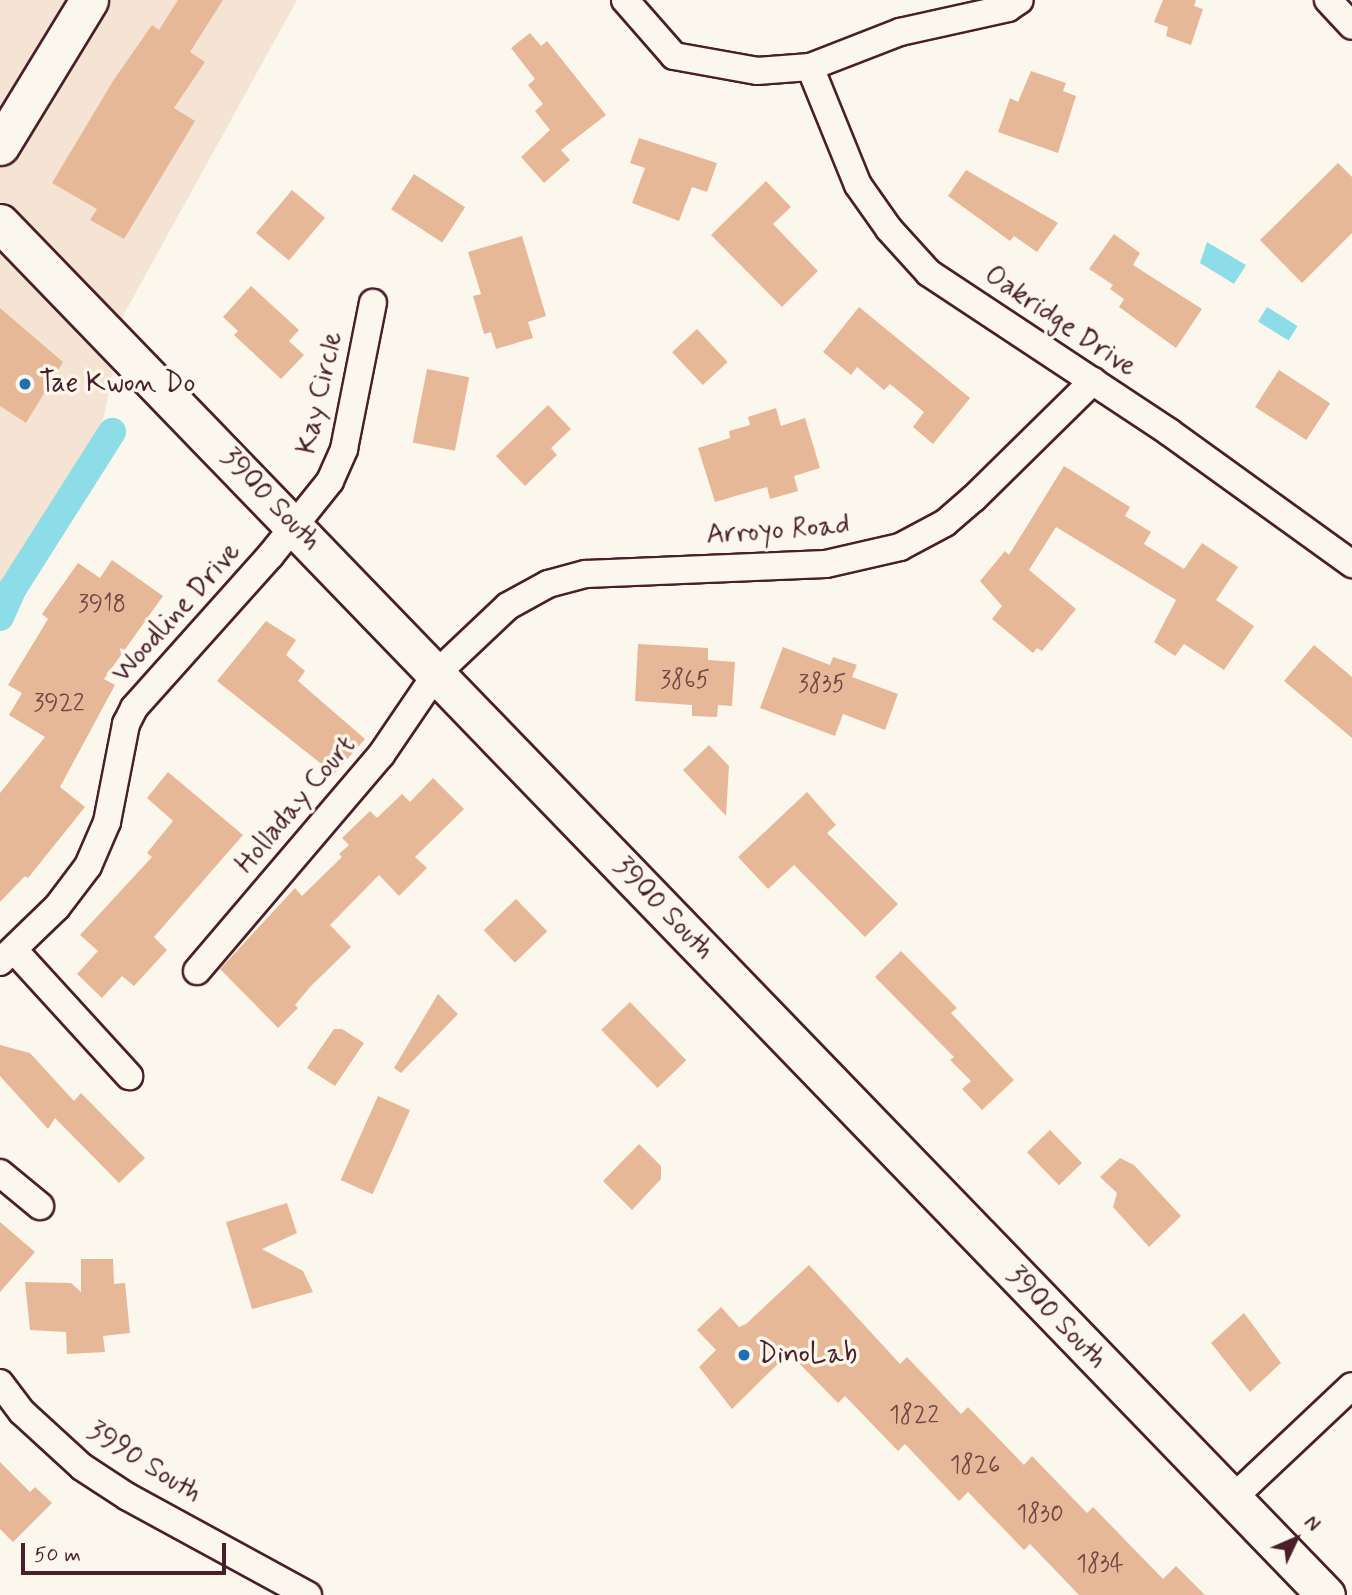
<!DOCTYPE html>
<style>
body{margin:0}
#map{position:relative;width:1352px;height:1595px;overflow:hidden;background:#fbf7ec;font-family:Mynerve,sans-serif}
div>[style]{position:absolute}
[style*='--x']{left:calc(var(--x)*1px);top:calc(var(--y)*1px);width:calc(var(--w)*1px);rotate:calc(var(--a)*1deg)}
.built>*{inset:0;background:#f5e4d3}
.water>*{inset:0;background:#8cdde7;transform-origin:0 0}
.canal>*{height:28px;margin:-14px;padding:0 14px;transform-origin:14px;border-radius:14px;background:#8cdde7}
.building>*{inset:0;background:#e7b898;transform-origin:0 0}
.roads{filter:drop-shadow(2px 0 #4a1f2b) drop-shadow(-2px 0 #4a1f2b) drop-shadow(0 2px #4a1f2b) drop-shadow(0 -2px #4a1f2b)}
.minor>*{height:26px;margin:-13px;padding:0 13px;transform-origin:13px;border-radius:13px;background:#fbf7ec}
.secondary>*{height:37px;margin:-18.5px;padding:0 18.5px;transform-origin:18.5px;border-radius:18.5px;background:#fbf7ec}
.dots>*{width:19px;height:19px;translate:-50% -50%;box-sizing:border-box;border:4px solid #fbf7ec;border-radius:50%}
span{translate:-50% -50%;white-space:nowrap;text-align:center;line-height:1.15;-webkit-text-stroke:7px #fbf7ec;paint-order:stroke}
.number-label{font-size:24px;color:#714546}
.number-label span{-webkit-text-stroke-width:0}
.street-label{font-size:28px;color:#4a1f2b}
.poi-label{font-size:28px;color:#4a1f2b}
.left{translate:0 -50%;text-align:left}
.north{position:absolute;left:1261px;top:1504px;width:70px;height:70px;-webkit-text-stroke:5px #fbf7ec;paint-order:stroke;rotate:46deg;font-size:19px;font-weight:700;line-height:28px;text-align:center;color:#4a1f2b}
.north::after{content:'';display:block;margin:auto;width:24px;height:32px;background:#4a1f2b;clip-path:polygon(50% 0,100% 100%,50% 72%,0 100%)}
.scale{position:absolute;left:21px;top:1543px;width:205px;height:32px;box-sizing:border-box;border:4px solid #4a1f2b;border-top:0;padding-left:9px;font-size:21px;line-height:24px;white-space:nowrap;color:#4a1f2b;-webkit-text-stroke:5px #fbf7ec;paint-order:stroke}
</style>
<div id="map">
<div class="built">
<i style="clip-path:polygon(0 0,297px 0,124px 314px,104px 417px,0 601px)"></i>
</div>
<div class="water">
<i style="clip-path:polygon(1207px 242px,1246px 265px,1234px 284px,1200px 263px)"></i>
<i style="left:1267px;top:307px;width:36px;height:17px;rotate:32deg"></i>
</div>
<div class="canal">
<i style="--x:0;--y:617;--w:32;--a:-66"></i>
<i style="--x:13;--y:588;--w:185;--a:-57.6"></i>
</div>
<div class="building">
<i style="clip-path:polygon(178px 0,223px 0,190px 52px,205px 62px,174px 108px,195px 121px,124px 239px,90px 220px,97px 209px,52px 183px,113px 81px,152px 25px,159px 30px)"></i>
<i style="clip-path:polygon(1163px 0,1196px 0,1194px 6px,1203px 9px,1191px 45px,1166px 36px,1168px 27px,1154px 22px)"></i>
<i style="clip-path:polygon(530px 33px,541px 46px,547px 41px,606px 115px,561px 150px,570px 160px,544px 183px,521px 157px,550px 130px,535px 111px,543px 104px,528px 85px,535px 79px,511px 48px)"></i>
<i style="clip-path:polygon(1031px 71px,1066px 83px,1063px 91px,1076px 96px,1058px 153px,998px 132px,1010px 98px,1018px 102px)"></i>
<i style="clip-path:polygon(639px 138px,717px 163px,707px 192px,692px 187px,679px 221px,632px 203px,645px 168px,630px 163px)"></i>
<i style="clip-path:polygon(1338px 163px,1352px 177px,1352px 233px,1302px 283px,1260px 240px)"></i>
<i style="clip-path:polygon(966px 170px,1058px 223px,1037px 252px,1014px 236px,1010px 241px,948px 196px)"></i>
<i style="left:414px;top:174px;width:61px;height:42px;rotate:33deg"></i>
<i style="clip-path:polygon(766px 181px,791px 207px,773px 224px,818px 271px,782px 307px,711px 235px)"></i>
<i style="left:292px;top:190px;width:43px;height:56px;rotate:40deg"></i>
<i style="clip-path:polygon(1114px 234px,1140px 253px,1133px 265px,1202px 309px,1176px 348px,1119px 307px,1124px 299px,1110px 289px,1113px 285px,1089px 269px)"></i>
<i style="clip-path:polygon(522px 236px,546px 316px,528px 322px,533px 338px,496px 349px,491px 332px,484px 334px,473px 296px,481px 294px,468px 252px)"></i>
<i style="clip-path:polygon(251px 286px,299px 330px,289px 341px,304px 355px,281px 379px,234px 335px,238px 331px,223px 317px)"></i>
<i style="clip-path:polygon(859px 307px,970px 398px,933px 444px,913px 427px,924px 412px,890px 384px,884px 390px,857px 367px,851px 375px,823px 352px)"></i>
<i style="clip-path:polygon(0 308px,63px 362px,26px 423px,0 406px)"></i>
<i style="left:697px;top:329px;width:45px;height:34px;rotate:47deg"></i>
<i style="left:427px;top:369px;width:43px;height:75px;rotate:11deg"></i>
<i style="left:1279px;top:370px;width:61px;height:44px;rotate:33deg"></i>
<i style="clip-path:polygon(548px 405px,571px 429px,551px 448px,557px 455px,525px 486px,496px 456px)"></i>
<i style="clip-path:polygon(776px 408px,781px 426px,805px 418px,820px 468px,794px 476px,798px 491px,770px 499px,767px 487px,715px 502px,698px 448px,730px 438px,729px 431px,750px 425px,748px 417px)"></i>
<i style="clip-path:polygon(1064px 466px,1130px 507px,1125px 516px,1151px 532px,1144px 544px,1184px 569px,1202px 543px,1238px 567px,1216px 600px,1254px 626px,1224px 670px,1184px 644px,1175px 656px,1154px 642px,1176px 600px,1056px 527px,1029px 570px,1076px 609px,1042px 651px,1037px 648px,1033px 653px,992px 619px,1002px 606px,980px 581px,1005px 551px,1009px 555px)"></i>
<i style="clip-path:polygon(112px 560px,163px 596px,104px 679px,115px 685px,60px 787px,85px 807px,28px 878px,25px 876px,0 902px,0 793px,45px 737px,9px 715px,22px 693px,8px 685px,48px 619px,42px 614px,78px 563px,100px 578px)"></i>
<i style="clip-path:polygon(266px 621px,296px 640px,286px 655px,305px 671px,298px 681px,365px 739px,334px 774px,217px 681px)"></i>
<i style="clip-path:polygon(638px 644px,708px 648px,708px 660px,735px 662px,732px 706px,718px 705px,717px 717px,692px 716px,692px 705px,635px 701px)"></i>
<i style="clip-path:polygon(1314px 645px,1352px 677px,1352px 738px,1284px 681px)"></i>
<i style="clip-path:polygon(783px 647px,830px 665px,833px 657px,857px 665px,852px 677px,898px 694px,885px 730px,843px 714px,835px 736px,760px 708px)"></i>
<i style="clip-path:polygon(709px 745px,729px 766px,726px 816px,683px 770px)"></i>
<i style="clip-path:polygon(168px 772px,243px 835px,154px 937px,167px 950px,134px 986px,122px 976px,102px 998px,77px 974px,98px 951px,80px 935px,152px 857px,147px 853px,173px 821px,147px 798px)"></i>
<i style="clip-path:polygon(433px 778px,464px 809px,415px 857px,427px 868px,399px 896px,379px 875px,330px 925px,351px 947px,310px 987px,295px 1005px,298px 1008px,278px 1028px,220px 969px,295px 888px,302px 896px,342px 857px,339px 854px,349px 845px,342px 838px,370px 811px,377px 818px,402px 794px,410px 802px)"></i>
<i style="clip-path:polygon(807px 792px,836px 825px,827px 833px,898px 904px,865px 937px,794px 865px,768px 889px,738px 857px)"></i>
<i style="left:516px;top:899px;width:45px;height:45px;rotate:46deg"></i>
<i style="clip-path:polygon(901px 951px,957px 1008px,951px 1013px,1014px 1080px,982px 1110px,962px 1089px,971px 1081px,950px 1060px,954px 1057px,875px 977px)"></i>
<i style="clip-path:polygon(438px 994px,458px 1014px,401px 1073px,394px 1068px)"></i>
<i style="left:630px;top:1002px;width:81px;height:40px;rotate:46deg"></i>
<i style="clip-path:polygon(334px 1029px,342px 1029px,364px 1043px,335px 1086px,307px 1068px)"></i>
<i style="clip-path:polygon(0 1045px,30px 1053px,74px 1101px,81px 1093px,145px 1158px,119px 1183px,55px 1118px,48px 1129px,0 1076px)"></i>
<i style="left:378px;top:1096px;width:35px;height:92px;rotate:24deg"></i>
<i style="left:1050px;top:1130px;width:46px;height:32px;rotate:46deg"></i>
<i style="clip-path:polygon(639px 1144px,661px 1166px,661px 1179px,632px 1210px,603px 1181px)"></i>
<i style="clip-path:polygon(1120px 1158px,1134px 1165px,1181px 1216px,1149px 1247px,1113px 1207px,1117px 1193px,1100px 1177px)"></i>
<i style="clip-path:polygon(287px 1203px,297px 1233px,262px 1249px,303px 1271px,313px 1292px,252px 1309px,226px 1222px)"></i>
<i style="clip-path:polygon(0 1222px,35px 1252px,0 1292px)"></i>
<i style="clip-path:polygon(81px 1259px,113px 1259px,114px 1284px,125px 1283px,130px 1333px,103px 1336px,105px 1352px,67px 1354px,66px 1332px,30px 1330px,25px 1282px,71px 1283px,81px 1292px)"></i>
<i style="clip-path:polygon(809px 1265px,900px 1364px,907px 1357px,961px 1414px,968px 1407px,1024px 1465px,1032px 1456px,1087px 1513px,1093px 1507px,1163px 1579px,1176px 1566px,1205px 1595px,1079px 1595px,1030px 1544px,1024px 1550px,968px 1492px,959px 1501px,905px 1444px,898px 1451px,845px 1396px,838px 1403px,789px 1353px,732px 1409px,699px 1367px,716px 1350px,697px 1330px,721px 1307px,739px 1327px,746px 1324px)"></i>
<i style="clip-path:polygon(1244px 1313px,1281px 1363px,1250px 1392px,1211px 1343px)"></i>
<i style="clip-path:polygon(0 1462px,30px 1492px,35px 1487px,52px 1503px,13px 1542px,0 1529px)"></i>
</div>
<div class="roads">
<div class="minor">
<i style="--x:625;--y:0;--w:74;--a:48.8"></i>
<i style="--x:674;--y:56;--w:84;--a:10.2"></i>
<i style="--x:757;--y:71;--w:53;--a:-4.3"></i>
<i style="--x:810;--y:67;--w:97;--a:-21.3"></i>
<i style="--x:900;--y:32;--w:111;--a:-12.5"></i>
<i style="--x:1008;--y:8;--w:14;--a:-34"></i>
<i style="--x:1328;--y:0;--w:35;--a:47"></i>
<i style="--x:810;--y:67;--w:127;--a:67.9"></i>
<i style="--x:858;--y:185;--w:54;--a:54.8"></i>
<i style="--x:889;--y:229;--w:59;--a:47.7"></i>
<i style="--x:929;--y:273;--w:288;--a:33.5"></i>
<i style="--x:1169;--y:432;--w:226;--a:35.8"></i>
<i style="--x:14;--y:950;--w:171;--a:47.6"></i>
<i style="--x:0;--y:962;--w:79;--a:-44"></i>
<i style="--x:57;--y:907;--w:51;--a:-52.9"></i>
<i style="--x:88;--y:866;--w:48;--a:-66.6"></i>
<i style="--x:107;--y:822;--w:100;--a:-79"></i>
<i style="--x:126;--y:724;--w:18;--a:-63"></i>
<i style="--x:134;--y:708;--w:204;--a:-48.2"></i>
<i style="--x:270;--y:556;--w:96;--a:-51.3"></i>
<i style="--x:330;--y:481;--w:35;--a:-66"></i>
<i style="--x:344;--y:449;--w:149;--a:-78.8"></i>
<i style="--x:197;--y:971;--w:284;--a:-49.6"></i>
<i style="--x:381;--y:755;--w:98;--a:-55.8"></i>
<i style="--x:436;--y:674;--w:99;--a:-43.4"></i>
<i style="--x:508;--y:606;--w:46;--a:-28.8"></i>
<i style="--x:548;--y:584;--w:39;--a:-15"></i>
<i style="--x:586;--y:574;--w:240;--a:-2.4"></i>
<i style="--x:826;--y:564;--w:76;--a:-12.9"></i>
<i style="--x:900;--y:547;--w:51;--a:-28.1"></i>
<i style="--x:945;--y:523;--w:38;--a:-41"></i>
<i style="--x:974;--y:498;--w:167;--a:-44.5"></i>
<i style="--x:0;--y:1173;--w:52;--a:39.5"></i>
<i style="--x:0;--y:1383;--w:36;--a:53"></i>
<i style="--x:22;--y:1412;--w:81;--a:42.5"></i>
<i style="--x:82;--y:1467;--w:55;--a:33.1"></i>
<i style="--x:128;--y:1497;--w:205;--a:28.6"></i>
<i style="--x:1233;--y:1498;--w:163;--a:-43.3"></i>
</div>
<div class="secondary">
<i style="--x:0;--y:146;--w:171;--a:-58.6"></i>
<i style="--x:0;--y:223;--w:1908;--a:45.98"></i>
</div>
</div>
<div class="dots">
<i style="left:25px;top:384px;background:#1f6fb2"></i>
<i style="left:744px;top:1355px;background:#1f6fb2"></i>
</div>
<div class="number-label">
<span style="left:102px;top:605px">3918</span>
<span style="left:685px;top:681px">3865</span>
<span style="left:822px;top:685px">3835</span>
<span style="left:59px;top:704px">3922</span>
<span style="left:914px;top:1416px">1822</span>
<span style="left:975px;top:1466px">1826</span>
<span style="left:1040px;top:1515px">1830</span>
<span style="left:1100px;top:1565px">1834</span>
</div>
<div class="street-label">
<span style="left:1060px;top:322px;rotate:34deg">Oakridge Drive</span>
<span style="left:321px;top:393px;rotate:-77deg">Kay Circle</span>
<span style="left:270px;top:500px;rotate:46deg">3900 South</span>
<span style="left:778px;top:531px;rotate:-4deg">Arroyo Road</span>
<span style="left:177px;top:613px;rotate:-48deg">Woodline Drive</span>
<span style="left:296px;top:805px;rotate:-50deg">Holladay Court</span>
<span style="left:663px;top:909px;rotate:46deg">3900 South</span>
<span style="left:1056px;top:1318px;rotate:46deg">3900 South</span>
<span style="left:144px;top:1463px;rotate:32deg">3990 South</span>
</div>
<div class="poi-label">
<span class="left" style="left:39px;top:384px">Tae Kwon Do</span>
<span class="left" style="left:758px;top:1355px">DinoLab</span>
</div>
<div class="north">N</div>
<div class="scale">50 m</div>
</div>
